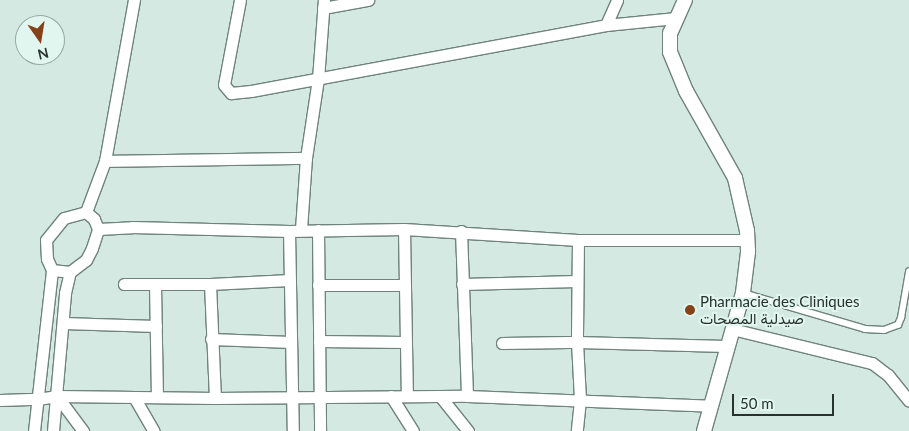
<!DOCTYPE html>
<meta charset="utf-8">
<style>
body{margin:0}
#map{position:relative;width:909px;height:431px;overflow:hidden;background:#d3e9e2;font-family:Lato,Vazirmatn,sans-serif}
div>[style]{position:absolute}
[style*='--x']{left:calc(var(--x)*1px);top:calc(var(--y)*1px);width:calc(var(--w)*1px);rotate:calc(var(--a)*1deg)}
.roads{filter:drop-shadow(1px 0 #6f837c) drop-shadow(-1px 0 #6f837c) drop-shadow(0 1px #6f837c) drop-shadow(0 -1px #6f837c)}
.service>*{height:5.5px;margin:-2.75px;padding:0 2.75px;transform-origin:2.75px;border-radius:2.75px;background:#fff}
.minor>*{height:11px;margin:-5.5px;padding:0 5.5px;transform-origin:5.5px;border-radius:5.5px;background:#fff}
.tertiary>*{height:14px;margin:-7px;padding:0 7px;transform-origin:7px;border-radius:7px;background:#fff}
.dots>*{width:14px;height:14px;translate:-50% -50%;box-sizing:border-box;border:2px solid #e1f6ef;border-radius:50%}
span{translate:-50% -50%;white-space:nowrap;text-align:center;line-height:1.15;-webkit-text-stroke:4px #e1f6ef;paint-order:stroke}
.poi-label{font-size:15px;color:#28312e}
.left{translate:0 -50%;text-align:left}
.north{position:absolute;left:15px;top:15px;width:50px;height:50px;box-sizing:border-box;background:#e1f6ef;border:1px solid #97a7a2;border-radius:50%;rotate:167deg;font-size:14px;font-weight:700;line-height:20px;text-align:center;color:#28312e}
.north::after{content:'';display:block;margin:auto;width:18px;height:22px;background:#854117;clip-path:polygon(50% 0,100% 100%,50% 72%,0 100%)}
.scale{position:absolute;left:732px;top:394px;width:102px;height:22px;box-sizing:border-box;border:2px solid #28312e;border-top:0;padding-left:6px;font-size:15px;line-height:18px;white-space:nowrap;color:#28312e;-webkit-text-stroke:4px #e1f6ef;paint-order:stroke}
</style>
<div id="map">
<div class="roads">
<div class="service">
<i style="--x:743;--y:293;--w:127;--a:16.4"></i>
<i style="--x:865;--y:329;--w:19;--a:3"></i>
<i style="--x:884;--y:330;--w:15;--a:-20"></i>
<i style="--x:898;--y:325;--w:8;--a:-67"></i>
<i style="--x:901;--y:318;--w:47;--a:-80.1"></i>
</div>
<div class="minor">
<i style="--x:240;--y:0;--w:86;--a:100.7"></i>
<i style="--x:224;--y:85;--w:11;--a:49"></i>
<i style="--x:231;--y:93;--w:20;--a:-6"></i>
<i style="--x:251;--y:91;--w:361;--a:-10.5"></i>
<i style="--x:606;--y:25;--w:70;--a:-5.7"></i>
<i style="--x:323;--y:8;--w:46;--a:-10.1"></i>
<i style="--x:606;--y:25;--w:27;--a:-66"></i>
<i style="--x:105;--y:161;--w:201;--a:-0.9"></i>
<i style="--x:86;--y:212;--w:54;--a:-69.6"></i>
<i style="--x:105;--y:161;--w:164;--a:-79.8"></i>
<i style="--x:98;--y:229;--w:34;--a:-3"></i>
<i style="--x:132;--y:227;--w:157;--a:1.5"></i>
<i style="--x:289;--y:231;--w:115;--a:-1"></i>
<i style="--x:404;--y:229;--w:174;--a:3.6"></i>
<i style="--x:578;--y:240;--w:102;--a:90.6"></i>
<i style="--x:577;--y:342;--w:58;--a:87"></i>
<i style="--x:580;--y:400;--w:31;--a:96"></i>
<i style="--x:301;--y:229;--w:71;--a:-86"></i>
<i style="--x:306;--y:158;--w:80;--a:-81.4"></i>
<i style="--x:318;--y:79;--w:79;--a:-85.7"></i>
<i style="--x:404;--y:229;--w:166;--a:89"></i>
<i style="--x:318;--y:230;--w:201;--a:89.4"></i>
<i style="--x:289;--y:231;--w:200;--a:88.9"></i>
<i style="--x:461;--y:231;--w:165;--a:87.9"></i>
<i style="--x:578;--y:240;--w:169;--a:0"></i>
<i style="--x:52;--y:270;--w:18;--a:6"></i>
<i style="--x:70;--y:272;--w:20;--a:-37"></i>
<i style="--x:86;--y:260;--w:13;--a:-63"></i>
<i style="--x:92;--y:248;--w:20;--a:-72"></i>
<i style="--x:98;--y:229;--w:11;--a:-112"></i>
<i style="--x:94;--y:219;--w:11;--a:-139"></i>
<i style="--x:124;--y:284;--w:86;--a:0"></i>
<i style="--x:210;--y:284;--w:80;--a:-2.9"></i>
<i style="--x:155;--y:284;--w:113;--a:89"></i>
<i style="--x:210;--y:284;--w:114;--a:87.5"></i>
<i style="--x:462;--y:284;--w:115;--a:-1.5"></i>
<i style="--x:318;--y:285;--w:86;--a:0"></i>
<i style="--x:63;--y:323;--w:93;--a:1.8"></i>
<i style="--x:732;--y:329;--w:144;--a:13.7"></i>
<i style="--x:872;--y:363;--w:20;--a:37"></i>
<i style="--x:888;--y:375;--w:33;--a:51"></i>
<i style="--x:211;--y:339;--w:80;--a:2.1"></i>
<i style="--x:319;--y:341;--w:85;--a:0.7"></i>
<i style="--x:502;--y:343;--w:75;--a:-0.8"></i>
<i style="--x:577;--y:342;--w:149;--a:1.5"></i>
<i style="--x:57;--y:396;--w:44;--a:53.4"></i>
<i style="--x:391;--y:396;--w:41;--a:57.8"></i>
<i style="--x:440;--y:396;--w:45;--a:51.3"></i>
<i style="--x:134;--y:397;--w:39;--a:60"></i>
<i style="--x:0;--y:400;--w:38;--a:-2"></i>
<i style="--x:38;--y:399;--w:19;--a:-9"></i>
<i style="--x:57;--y:396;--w:158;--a:0.7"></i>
<i style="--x:215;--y:398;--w:252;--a:-0.5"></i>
<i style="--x:467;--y:396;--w:244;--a:2.3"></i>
<i style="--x:34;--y:431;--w:162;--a:-83.6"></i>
<i style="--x:52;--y:270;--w:12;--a:-114"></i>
<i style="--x:47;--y:259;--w:19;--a:-93"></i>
<i style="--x:46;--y:240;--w:28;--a:-51"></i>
<i style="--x:64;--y:218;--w:23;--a:-15"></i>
<i style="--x:53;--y:431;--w:139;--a:-85"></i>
<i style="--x:65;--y:293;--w:22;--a:-77"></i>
</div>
<div class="tertiary">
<i style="--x:685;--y:0;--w:36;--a:114"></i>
<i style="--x:670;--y:33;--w:19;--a:90"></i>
<i style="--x:670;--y:52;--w:42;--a:67.7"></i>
<i style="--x:686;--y:91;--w:100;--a:60.6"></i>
<i style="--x:735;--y:178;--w:54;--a:77.2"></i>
<i style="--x:747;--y:231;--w:21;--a:87"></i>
<i style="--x:748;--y:252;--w:41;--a:97"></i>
<i style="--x:743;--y:293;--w:143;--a:105.8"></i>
</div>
</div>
<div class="dots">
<i style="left:690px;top:310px;background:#854117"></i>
</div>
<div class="poi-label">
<span class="left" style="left:700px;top:310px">Pharmacie des Cliniques<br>صيدلية المصحات</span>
</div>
<div class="north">N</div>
<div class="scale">50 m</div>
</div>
